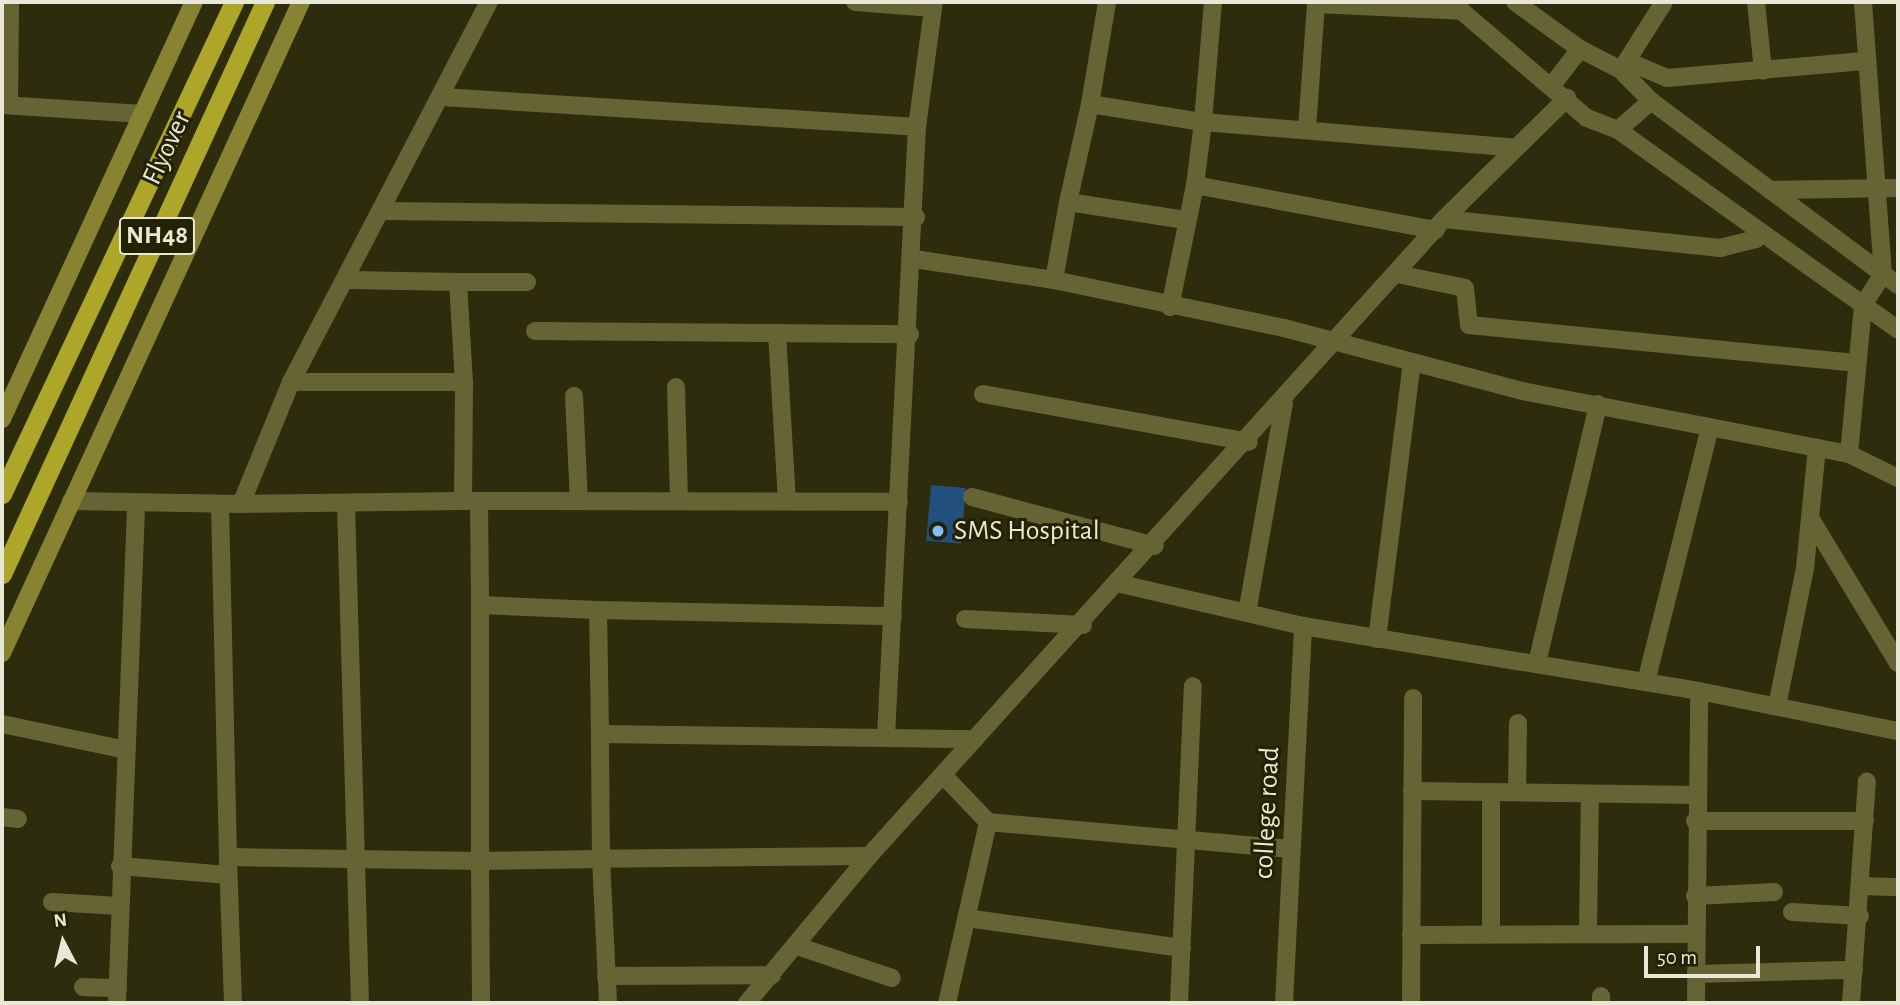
<!DOCTYPE html>
<style>
body{margin:0}
#map{position:relative;width:1900px;height:1005px;overflow:hidden;background:#2d2c0d;font-family:"Alegreya Sans",sans-serif}
div>[style]{position:absolute}
[style*='--x']{left:calc(var(--x)*1px);top:calc(var(--y)*1px);width:calc(var(--w)*1px);rotate:calc(var(--a)*1deg)}
.building>*{inset:0;background:#234f7c;transform-origin:0 0}
.minor>*{height:18px;margin:-9px;padding:0 9px;transform-origin:9px;border-radius:9px;background:#666434}
.tertiary>*{height:18px;margin:-9px;padding:0 9px;transform-origin:9px;border-radius:9px;background:#666434}
.secondary>*{height:18px;margin:-9px;padding:0 9px;transform-origin:9px;border-radius:9px;background:#878333}
.trunk>*{height:19px;margin:-9.5px;padding:0 9.5px;transform-origin:9.5px;border-radius:9.5px;background:#ada629}
.dots>*{width:19px;height:19px;translate:-50% -50%;box-sizing:border-box;border:4px solid #232203;border-radius:50%}
span{translate:-50% -50%;white-space:nowrap;text-align:center;line-height:1.15;-webkit-text-stroke:6px #232203;paint-order:stroke}
.shield-label span{padding:2px 5px;background:#232203;border:2px solid;border-radius:5px;-webkit-text-stroke-width:0}
.shield-label{font-size:26px;color:#e8e8d6;font-weight:700}
.street-label{font-size:28px;color:#e8e8d6}
.poi-label{font-size:28px;color:#e8e8d6}
.left{translate:0 -50%;text-align:left}
.frame{position:absolute;inset:0;border:4px solid #e8e8d6;pointer-events:none}
.north{position:absolute;left:28px;top:907px;width:70px;height:70px;-webkit-text-stroke:5px #232203;paint-order:stroke;rotate:353deg;font-size:19px;font-weight:700;line-height:28px;text-align:center;color:#e8e8d6}
.north::after{content:'';display:block;margin:auto;width:24px;height:32px;background:#e8e8d6;clip-path:polygon(50% 0,100% 100%,50% 72%,0 100%)}
.scale{position:absolute;left:1644px;top:946px;width:116px;height:32px;box-sizing:border-box;border:4px solid #e8e8d6;border-top:0;padding-left:9px;font-size:21px;line-height:24px;white-space:nowrap;color:#e8e8d6;-webkit-text-stroke:5px #232203;paint-order:stroke}
</style>
<div id="map">
<div class="building">
<i style="left:931px;top:485px;width:35px;height:56px;rotate:5deg"></i>
</div>
<div class="minor">
<i style="--x:855;--y:2;--w:78;--a:4.4"></i>
<i style="--x:1213;--y:2;--w:120;--a:94.8"></i>
<i style="--x:1203;--y:122;--w:314;--a:4.7"></i>
<i style="--x:1756;--y:2;--w:69;--a:84.2"></i>
<i style="--x:1863;--y:2;--w:273;--a:85.8"></i>
<i style="--x:1316;--y:4;--w:146;--a:2.7"></i>
<i style="--x:1627;--y:61;--w:43;--a:23"></i>
<i style="--x:1667;--y:78;--w:201;--a:-4.9"></i>
<i style="--x:1621;--y:70;--w:80;--a:-57.7"></i>
<i style="--x:442;--y:97;--w:476;--a:3.6"></i>
<i style="--x:1090;--y:104;--w:103;--a:-80.5"></i>
<i style="--x:2;--y:105;--w:141;--a:3.7"></i>
<i style="--x:9;--y:105;--w:103;--a:-89.4"></i>
<i style="--x:1307;--y:129;--w:127;--a:-85.9"></i>
<i style="--x:1770;--y:190;--w:128;--a:-0.9"></i>
<i style="--x:1068;--y:202;--w:100;--a:-77.3"></i>
<i style="--x:1090;--y:104;--w:114;--a:9.1"></i>
<i style="--x:1203;--y:122;--w:64;--a:97.2"></i>
<i style="--x:385;--y:211;--w:531;--a:0.65"></i>
<i style="--x:1444;--y:219;--w:278;--a:6"></i>
<i style="--x:1720;--y:248;--w:37;--a:-14"></i>
<i style="--x:1756;--y:239;--w:9;--a:-84"></i>
<i style="--x:914;--y:259;--w:142;--a:8.5"></i>
<i style="--x:1054;--y:280;--w:235;--a:11.8"></i>
<i style="--x:1284;--y:328;--w:246;--a:14.8"></i>
<i style="--x:1522;--y:391;--w:333;--a:10.9"></i>
<i style="--x:1849;--y:454;--w:55;--a:26.1"></i>
<i style="--x:1397;--y:274;--w:69;--a:11.6"></i>
<i style="--x:1465;--y:288;--w:37;--a:84"></i>
<i style="--x:1469;--y:325;--w:388;--a:5.6"></i>
<i style="--x:348;--y:280;--w:110;--a:1"></i>
<i style="--x:458;--y:282;--w:100;--a:86.6"></i>
<i style="--x:1054;--y:280;--w:79;--a:-79.8"></i>
<i style="--x:1068;--y:202;--w:119;--a:8.7"></i>
<i style="--x:458;--y:282;--w:69;--a:0"></i>
<i style="--x:1170;--y:307;--w:125;--a:-78.4"></i>
<i style="--x:1195;--y:185;--w:245;--a:10.6"></i>
<i style="--x:535;--y:331;--w:375;--a:0.5"></i>
<i style="--x:777;--y:333;--w:166;--a:86.6"></i>
<i style="--x:676;--y:387;--w:113;--a:88.5"></i>
<i style="--x:983;--y:394;--w:270;--a:10.2"></i>
<i style="--x:574;--y:396;--w:105;--a:87.3"></i>
<i style="--x:1849;--y:454;--w:150;--a:-84.6"></i>
<i style="--x:972;--y:497;--w:189;--a:15"></i>
<i style="--x:71;--y:501;--w:170;--a:1"></i>
<i style="--x:241;--y:504;--w:132;--a:-67.7"></i>
<i style="--x:291;--y:382;--w:428;--a:-62.5"></i>
<i style="--x:463;--y:501;--w:436;--a:0.1"></i>
<i style="--x:479;--y:502;--w:103;--a:89.4"></i>
<i style="--x:480;--y:605;--w:118;--a:2.4"></i>
<i style="--x:241;--y:504;--w:222;--a:-0.8"></i>
<i style="--x:463;--y:501;--w:119;--a:-89.5"></i>
<i style="--x:464;--y:382;--w:173;--a:180"></i>
<i style="--x:346;--y:504;--w:499;--a:88.4"></i>
<i style="--x:220;--y:505;--w:352;--a:88.7"></i>
<i style="--x:1812;--y:521;--w:166;--a:58.8"></i>
<i style="--x:1121;--y:584;--w:187;--a:13"></i>
<i style="--x:1303;--y:626;--w:401;--a:9.3"></i>
<i style="--x:1699;--y:691;--w:203;--a:11.4"></i>
<i style="--x:1247;--y:613;--w:213;--a:-80"></i>
<i style="--x:965;--y:619;--w:118;--a:2.9"></i>
<i style="--x:1377;--y:639;--w:278;--a:-82.8"></i>
<i style="--x:1537;--y:663;--w:266;--a:-76.7"></i>
<i style="--x:1646;--y:682;--w:263;--a:-75.9"></i>
<i style="--x:1777;--y:706;--w:141;--a:-78.5"></i>
<i style="--x:1805;--y:568;--w:121;--a:-84.3"></i>
<i style="--x:2;--y:724;--w:127;--a:11.8"></i>
<i style="--x:600;--y:734;--w:124;--a:-90.9"></i>
<i style="--x:598;--y:610;--w:295;--a:1.2"></i>
<i style="--x:886;--y:736;--w:610;--a:-87.09"></i>
<i style="--x:917;--y:127;--w:126;--a:-82.3"></i>
<i style="--x:943;--y:775;--w:65;--a:46.2"></i>
<i style="--x:988;--y:822;--w:304;--a:5.1"></i>
<i style="--x:1412;--y:791;--w:283;--a:0.8"></i>
<i style="--x:1517;--y:792;--w:69;--a:-89.2"></i>
<i style="--x:2;--y:817;--w:16;--a:7"></i>
<i style="--x:1695;--y:821;--w:170;--a:0"></i>
<i style="--x:869;--y:856;--w:268;--a:179.4"></i>
<i style="--x:601;--y:859;--w:125;--a:-90.5"></i>
<i style="--x:600;--y:734;--w:375;--a:0.8"></i>
<i style="--x:120;--y:866;--w:108;--a:4.8"></i>
<i style="--x:1862;--y:886;--w:36;--a:2"></i>
<i style="--x:1695;--y:896;--w:79;--a:-2.9"></i>
<i style="--x:52;--y:902;--w:67;--a:3.4"></i>
<i style="--x:1792;--y:912;--w:68;--a:3.4"></i>
<i style="--x:966;--y:918;--w:218;--a:7.9"></i>
<i style="--x:1588;--y:932;--w:138;--a:-89.2"></i>
<i style="--x:1491;--y:934;--w:142;--a:-90"></i>
<i style="--x:1411;--y:935;--w:284;--a:-0.2"></i>
<i style="--x:797;--y:946;--w:100;--a:18.6"></i>
<i style="--x:1696;--y:974;--w:158;--a:-1.5"></i>
<i style="--x:606;--y:976;--w:166;--a:-0.3"></i>
<i style="--x:83;--y:987;--w:35;--a:2"></i>
<i style="--x:117;--y:1003;--w:497;--a:-87.8"></i>
<i style="--x:233;--y:1003;--w:146;--a:-92"></i>
<i style="--x:228;--y:857;--w:252;--a:0.9"></i>
<i style="--x:480;--y:861;--w:256;--a:-90"></i>
<i style="--x:481;--y:1003;--w:142;--a:-90.4"></i>
<i style="--x:480;--y:861;--w:121;--a:-0.9"></i>
<i style="--x:601;--y:859;--w:144;--a:87.2"></i>
<i style="--x:747;--y:1003;--w:191;--a:-50.3"></i>
<i style="--x:869;--y:856;--w:858;--a:-47.93"></i>
<i style="--x:1444;--y:219;--w:173;--a:-44.5"></i>
<i style="--x:947;--y:1003;--w:186;--a:-77.2"></i>
<i style="--x:1179;--y:1003;--w:317;--a:-87.5"></i>
<i style="--x:1284;--y:1003;--w:377;--a:-87.1"></i>
<i style="--x:1411;--y:1003;--w:305;--a:-89.6"></i>
<i style="--x:1601;--y:1003;--w:7;--a:-90"></i>
<i style="--x:1696;--y:1003;--w:312;--a:-89.4"></i>
<i style="--x:1851;--y:1003;--w:222;--a:-85.9"></i>
</div>
<div class="tertiary">
<i style="--x:1451;--y:2;--w:179;--a:40.5"></i>
<i style="--x:1587;--y:118;--w:33;--a:21"></i>
<i style="--x:1618;--y:130;--w:44;--a:-41.3"></i>
<i style="--x:1651;--y:101;--w:43;--a:-134.1"></i>
<i style="--x:1621;--y:70;--w:46;--a:-152.9"></i>
<i style="--x:1580;--y:49;--w:44;--a:127.6"></i>
<i style="--x:1515;--y:2;--w:80;--a:35.9"></i>
<i style="--x:1651;--y:101;--w:308;--a:36.7"></i>
<i style="--x:1618;--y:130;--w:344;--a:35.5"></i>
<i style="--x:1863;--y:305;--w:37;--a:-57"></i>
</div>
<div class="secondary">
<i style="--x:2;--y:419;--w:459;--a:-65.3"></i>
<i style="--x:2;--y:653;--w:716;--a:-65.33"></i>
</div>
<div class="trunk">
<i style="--x:2;--y:494;--w:544;--a:-64.75"></i>
<i style="--x:2;--y:574;--w:630;--a:-65.31"></i>
</div>
<div class="dots">
<i style="left:938px;top:531px;background:#83bcfb"></i>
</div>
<div class="shield-label">
<span style="left:157px;top:236px">NH48</span>
</div>
<div class="street-label">
<span style="left:167px;top:148px;rotate:-65deg">Flyover</span>
<span style="left:1267px;top:813px;rotate:-87deg">college road</span>
</div>
<div class="poi-label">
<span class="left" style="left:954px;top:531px">SMS Hospital</span>
</div>
<div class="frame"></div>
<div class="north">N</div>
<div class="scale">50 m</div>
</div>
